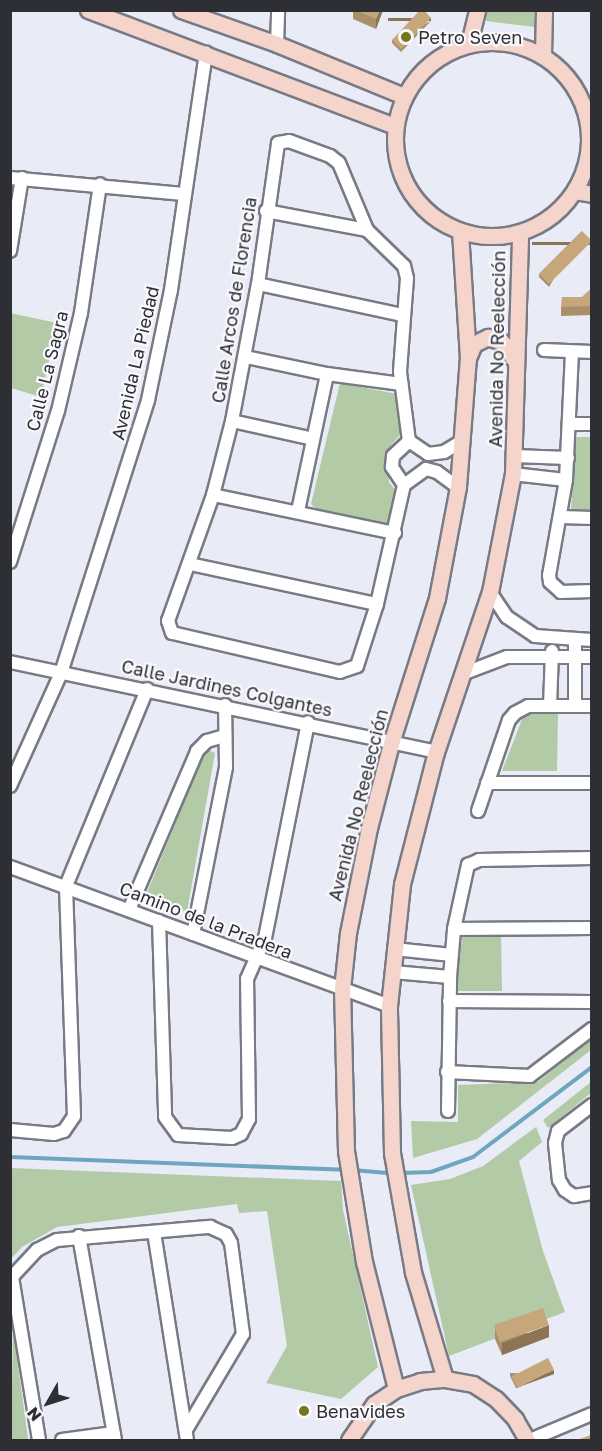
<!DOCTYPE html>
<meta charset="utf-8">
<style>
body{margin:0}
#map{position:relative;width:602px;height:1451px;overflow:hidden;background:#e9ebf6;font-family:"Golos Text",sans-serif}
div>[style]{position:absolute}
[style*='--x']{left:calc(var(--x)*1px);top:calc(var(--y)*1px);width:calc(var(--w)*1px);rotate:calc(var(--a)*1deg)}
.green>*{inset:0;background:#b2caa5}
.stream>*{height:4px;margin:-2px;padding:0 2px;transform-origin:2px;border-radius:2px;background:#6ea6c0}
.roads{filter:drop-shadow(2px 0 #787a84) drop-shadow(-2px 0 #787a84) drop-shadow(0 2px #787a84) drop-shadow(0 -2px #787a84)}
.minor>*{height:12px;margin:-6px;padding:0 6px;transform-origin:6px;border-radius:6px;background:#fff}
.major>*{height:15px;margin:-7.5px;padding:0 7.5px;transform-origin:7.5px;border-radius:7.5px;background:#f5d5cb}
.major>.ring{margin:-7.5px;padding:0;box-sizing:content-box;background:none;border:15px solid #f5d5cb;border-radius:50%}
.wall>*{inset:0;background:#aa906a}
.shaded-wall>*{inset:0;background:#8b7556;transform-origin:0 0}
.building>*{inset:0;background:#c6a77b;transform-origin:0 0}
.dots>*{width:16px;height:16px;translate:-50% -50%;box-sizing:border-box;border:3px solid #f8f8fd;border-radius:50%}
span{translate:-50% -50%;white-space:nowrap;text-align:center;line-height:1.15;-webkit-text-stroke:4.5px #f8f8fd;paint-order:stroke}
.poi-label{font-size:18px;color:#2e2f34}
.left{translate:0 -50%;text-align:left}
.street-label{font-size:18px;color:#2e2f34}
.frame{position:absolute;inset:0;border:12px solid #2e2f34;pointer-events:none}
.north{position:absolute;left:18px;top:1373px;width:60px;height:60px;-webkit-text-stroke:4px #f8f8fd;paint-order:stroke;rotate:231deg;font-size:16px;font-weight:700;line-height:24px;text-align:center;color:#2e2f34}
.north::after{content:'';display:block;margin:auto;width:21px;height:27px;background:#2e2f34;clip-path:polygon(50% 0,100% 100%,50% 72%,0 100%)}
</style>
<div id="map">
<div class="green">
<i style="clip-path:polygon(485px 11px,537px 11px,535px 27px,486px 21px)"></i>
<i style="clip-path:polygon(10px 313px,57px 323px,41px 397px,11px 388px)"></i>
<i style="clip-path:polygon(340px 383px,397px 394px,403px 432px,391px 445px,387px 466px,389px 482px,398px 494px,391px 525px,317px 510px,311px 504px)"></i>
<i style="clip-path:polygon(576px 437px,591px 437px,591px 510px,571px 510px)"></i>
<i style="clip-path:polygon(558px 713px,557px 771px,502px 771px,524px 714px)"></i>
<i style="clip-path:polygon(206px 749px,215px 753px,187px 912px,146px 895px)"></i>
<i style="clip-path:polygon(501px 935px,502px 991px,456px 991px,462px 936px)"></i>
<i style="clip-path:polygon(591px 1039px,591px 1050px,477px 1139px,413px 1158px,411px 1121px,458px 1122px,458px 1085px,538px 1082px)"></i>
<i style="clip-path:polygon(591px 1082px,591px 1093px,548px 1128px,543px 1120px)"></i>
<i style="clip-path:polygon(536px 1127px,542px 1142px,519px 1161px,543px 1251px,565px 1312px,449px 1356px,411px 1185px,450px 1179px,483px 1166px)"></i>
<i style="clip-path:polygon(11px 1168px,341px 1181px,343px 1210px,378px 1367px,341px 1399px,266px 1383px,287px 1346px,267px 1211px,239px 1213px,237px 1204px,57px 1227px,22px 1247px,11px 1259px)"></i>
<i style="clip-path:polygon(13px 1328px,28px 1439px,20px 1440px,11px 1440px)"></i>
</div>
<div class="stream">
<i style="--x:10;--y:1157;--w:335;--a:2.2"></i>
<i style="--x:353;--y:1170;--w:37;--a:5"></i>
<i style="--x:401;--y:1173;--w:30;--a:-2"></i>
<i style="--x:431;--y:1172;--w:45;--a:-19.7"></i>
<i style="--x:473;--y:1157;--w:149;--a:-37.1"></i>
</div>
<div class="roads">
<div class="minor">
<i style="--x:277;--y:44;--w:34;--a:-88"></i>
<i style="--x:10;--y:178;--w:174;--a:5.3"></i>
<i style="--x:266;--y:211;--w:103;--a:10.7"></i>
<i style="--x:10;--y:251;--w:74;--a:-80.7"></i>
<i style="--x:258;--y:284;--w:147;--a:12.1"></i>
<i style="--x:544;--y:350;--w:48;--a:2.4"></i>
<i style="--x:572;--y:352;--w:128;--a:92.7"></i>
<i style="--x:566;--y:480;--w:97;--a:100.1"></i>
<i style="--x:549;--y:575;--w:7;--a:82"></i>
<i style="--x:550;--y:582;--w:15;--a:42"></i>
<i style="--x:561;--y:592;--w:31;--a:-2"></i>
<i style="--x:246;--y:357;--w:83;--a:11.9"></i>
<i style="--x:327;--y:374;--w:75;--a:7.7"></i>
<i style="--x:232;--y:421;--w:83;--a:12.5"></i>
<i style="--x:571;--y:424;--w:21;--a:0"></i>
<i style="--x:514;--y:456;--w:54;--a:2.1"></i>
<i style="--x:513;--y:474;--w:53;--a:6.5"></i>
<i style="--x:404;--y:485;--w:122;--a:102.8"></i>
<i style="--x:377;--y:604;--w:65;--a:107.9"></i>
<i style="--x:357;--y:666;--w:18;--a:161"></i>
<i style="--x:340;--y:672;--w:172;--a:-166.9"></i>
<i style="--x:172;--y:633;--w:13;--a:-108"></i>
<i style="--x:168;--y:621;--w:134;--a:-70.3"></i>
<i style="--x:213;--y:495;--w:76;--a:-75.6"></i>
<i style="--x:232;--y:421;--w:139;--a:-79.3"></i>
<i style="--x:258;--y:284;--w:142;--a:-81.9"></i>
<i style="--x:278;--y:143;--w:11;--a:-10"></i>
<i style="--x:289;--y:141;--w:44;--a:20.1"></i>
<i style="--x:330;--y:156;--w:11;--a:38"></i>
<i style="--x:339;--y:163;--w:73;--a:67.3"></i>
<i style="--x:367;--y:230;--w:52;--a:44.2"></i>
<i style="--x:404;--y:266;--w:12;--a:76"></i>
<i style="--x:407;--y:278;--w:94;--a:94.3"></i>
<i style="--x:400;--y:372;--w:70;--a:82.6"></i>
<i style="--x:409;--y:441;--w:23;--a:34"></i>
<i style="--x:428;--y:454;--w:16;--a:-7"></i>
<i style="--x:444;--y:452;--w:21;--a:-31"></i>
<i style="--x:404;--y:485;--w:27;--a:-36"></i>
<i style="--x:426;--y:469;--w:11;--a:15"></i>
<i style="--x:437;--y:472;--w:26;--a:36"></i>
<i style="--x:404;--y:485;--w:22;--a:-124"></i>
<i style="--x:392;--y:467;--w:11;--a:-85"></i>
<i style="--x:393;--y:456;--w:22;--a:-43"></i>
<i style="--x:213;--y:495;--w:186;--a:11.8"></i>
<i style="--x:298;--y:511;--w:140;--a:-78"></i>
<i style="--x:561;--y:517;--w:31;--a:2"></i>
<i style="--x:10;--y:562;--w:158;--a:-72.4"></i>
<i style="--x:58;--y:411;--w:101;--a:-76.8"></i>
<i style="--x:81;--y:313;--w:130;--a:-81.6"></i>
<i style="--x:190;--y:564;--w:191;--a:12.1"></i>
<i style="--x:490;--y:592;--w:30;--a:56"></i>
<i style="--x:507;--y:617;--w:34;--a:34"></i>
<i style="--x:535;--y:636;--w:57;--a:4"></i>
<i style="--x:10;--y:662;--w:435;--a:11.9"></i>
<i style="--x:465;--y:673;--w:45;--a:-20.9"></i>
<i style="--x:507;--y:657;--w:85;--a:0"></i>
<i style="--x:550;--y:706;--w:55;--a:-87.9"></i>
<i style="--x:575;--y:706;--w:66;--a:-90"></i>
<i style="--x:487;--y:783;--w:105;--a:0"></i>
<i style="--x:10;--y:786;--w:124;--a:-65.7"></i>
<i style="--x:61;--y:673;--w:287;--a:-72.3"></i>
<i style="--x:148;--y:400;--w:112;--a:-78.2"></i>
<i style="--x:171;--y:290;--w:240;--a:-81.6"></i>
<i style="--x:478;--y:811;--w:96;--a:-71.2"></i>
<i style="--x:509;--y:720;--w:9;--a:-49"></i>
<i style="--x:515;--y:713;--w:15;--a:-28"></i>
<i style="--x:528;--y:706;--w:64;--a:0"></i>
<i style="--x:10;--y:867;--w:404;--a:20.1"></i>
<i style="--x:129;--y:910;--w:173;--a:-66.8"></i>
<i style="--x:197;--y:751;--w:14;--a:-45"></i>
<i style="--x:207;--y:741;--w:19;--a:-16"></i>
<i style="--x:159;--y:921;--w:196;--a:88.2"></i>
<i style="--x:165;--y:1117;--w:22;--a:54"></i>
<i style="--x:178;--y:1135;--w:54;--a:3.2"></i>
<i style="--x:232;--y:1138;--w:10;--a:-24"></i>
<i style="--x:241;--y:1134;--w:17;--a:-62"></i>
<i style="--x:249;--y:1119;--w:140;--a:-90.8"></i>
<i style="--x:247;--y:979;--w:45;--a:-66.3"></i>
<i style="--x:265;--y:938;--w:220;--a:-78.7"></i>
<i style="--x:454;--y:929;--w:138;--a:-0.4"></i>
<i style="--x:193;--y:934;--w:170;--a:-78.8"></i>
<i style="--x:226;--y:767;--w:62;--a:-90.9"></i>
<i style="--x:394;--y:949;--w:58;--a:5.9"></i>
<i style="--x:393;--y:972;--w:57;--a:5"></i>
<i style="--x:449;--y:1001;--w:143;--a:0.4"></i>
<i style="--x:447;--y:1072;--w:83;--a:2.8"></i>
<i style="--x:530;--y:1076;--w:78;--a:-37.2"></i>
<i style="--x:592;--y:1105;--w:43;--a:142.6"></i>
<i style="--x:558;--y:1131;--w:12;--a:104"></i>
<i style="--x:555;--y:1143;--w:37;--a:84"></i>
<i style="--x:559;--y:1180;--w:12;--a:59"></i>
<i style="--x:565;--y:1190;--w:11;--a:34"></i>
<i style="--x:574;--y:1196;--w:18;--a:-9"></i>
<i style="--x:448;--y:1111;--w:134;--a:-89.1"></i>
<i style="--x:450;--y:977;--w:48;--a:-85.2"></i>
<i style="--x:454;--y:929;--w:66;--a:-77.7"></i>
<i style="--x:468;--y:865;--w:12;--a:-24"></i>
<i style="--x:479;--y:860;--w:113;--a:-1"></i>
<i style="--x:10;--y:1130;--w:44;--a:5.2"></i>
<i style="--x:54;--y:1134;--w:10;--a:-17"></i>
<i style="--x:64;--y:1131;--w:18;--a:-56"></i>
<i style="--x:74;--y:1116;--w:230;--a:-92"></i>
<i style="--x:66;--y:886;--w:213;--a:-67.6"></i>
<i style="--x:154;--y:1232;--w:211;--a:81"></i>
<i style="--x:79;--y:1236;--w:207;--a:80"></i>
<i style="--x:12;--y:1277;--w:165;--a:80.6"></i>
<i style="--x:10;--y:1279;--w:40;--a:-47"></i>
<i style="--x:37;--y:1250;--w:22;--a:-27"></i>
<i style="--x:57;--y:1240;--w:154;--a:-4.9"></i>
<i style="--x:210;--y:1227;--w:17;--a:24"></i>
<i style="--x:226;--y:1234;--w:10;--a:61"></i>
<i style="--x:231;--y:1243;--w:92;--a:82.5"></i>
<i style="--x:243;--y:1334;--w:112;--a:120.7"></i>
<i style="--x:62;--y:1440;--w:52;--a:-7.7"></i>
<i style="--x:530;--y:1440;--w:67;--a:-22.8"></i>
</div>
<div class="major">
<i style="--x:88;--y:10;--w:328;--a:20.7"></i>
<i style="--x:181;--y:10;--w:102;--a:19.5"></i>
<i style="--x:277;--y:44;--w:137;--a:22.3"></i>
<i class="ring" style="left:395px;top:42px;width:179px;height:179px"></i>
<i style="--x:469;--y:43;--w:34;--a:-76"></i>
<i style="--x:543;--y:55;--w:45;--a:-88.7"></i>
<i style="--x:575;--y:191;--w:17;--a:10"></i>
<i style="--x:468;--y:358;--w:15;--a:-67"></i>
<i style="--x:474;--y:344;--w:16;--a:-27"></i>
<i style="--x:488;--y:337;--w:15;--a:20"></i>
<i style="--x:502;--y:342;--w:24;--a:55"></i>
<i style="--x:445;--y:1379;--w:112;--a:-106.7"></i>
<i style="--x:413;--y:1272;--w:121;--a:-100"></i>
<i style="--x:392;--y:1153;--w:147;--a:-91.2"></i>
<i style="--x:389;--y:1006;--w:123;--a:-83.9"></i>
<i style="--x:402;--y:884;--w:136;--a:-75.6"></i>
<i style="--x:436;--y:752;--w:169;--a:-71.4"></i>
<i style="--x:490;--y:592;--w:120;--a:-79"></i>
<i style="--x:513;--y:474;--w:241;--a:-88.3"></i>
<i style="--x:396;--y:1389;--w:131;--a:-104.1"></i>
<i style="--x:364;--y:1262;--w:112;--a:-99.2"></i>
<i style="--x:346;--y:1151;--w:162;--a:-91.4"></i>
<i style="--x:342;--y:989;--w:56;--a:-83.9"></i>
<i style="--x:348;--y:933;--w:107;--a:-78.7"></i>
<i style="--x:369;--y:828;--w:91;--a:-75.4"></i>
<i style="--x:392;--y:740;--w:149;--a:-72.4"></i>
<i style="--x:437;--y:598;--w:113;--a:-79.3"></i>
<i style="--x:458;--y:487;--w:129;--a:-85.6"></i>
<i style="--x:468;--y:358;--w:127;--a:-93.6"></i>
<i style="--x:349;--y:1440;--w:44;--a:-55.2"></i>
<i style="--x:374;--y:1404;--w:27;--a:-34"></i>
<i style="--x:396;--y:1389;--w:25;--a:-18"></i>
<i style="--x:420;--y:1381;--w:25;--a:-5"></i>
<i style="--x:445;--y:1379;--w:28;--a:10"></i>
<i style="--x:473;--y:1384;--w:27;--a:33"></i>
<i style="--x:496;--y:1399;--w:28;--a:46"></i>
<i style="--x:515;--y:1419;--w:24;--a:60"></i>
</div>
</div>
<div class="wall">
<i style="clip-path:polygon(353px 10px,383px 10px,376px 29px,353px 19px)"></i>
<i style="clip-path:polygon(431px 21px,401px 52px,392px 43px,392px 40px)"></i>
<i style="clip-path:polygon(582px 231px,549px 287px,539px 277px,539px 274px)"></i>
<i style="clip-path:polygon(591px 289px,591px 315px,561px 316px,561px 307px,582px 297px)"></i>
<i style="clip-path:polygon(495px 1327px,549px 1337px,502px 1355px,495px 1339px)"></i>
<i style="clip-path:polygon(510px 1373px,554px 1374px,516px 1388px,510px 1376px)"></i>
</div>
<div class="shaded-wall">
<i style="clip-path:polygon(380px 10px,383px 10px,376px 29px,376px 19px)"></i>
<i style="left:431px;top:18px;width:3px;height:43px;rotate:90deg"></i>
<i style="left:591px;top:242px;width:3px;height:59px;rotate:90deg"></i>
<i style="clip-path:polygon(549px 1325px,549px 1337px,502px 1355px,502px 1343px)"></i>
<i style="clip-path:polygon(554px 1370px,554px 1374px,516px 1388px,516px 1385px)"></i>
</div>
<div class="building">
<i style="clip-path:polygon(355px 10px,380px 10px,376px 19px)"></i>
<i style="clip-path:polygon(420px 10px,424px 10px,431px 18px,401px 49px,392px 40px)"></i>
<i style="clip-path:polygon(582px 231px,591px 240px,591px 242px,549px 284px,539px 274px)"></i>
<i style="clip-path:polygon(591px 289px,591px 306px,561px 307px,562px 297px,582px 297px)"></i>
<i style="left:543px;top:1308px;width:18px;height:52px;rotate:71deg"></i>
<i style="left:548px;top:1358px;width:13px;height:41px;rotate:63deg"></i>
<i style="clip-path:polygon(591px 1435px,591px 1440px,577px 1440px)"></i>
</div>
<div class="dots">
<i style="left:406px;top:37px;background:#74761e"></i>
<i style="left:304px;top:1411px;background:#74761e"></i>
</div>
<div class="poi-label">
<span class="left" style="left:418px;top:37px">Petro Seven</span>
<span class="left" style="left:316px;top:1411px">Benavides</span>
</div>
<div class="street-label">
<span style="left:234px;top:300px;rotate:-81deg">Calle Arcos de Florencia</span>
<span style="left:497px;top:349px;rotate:-89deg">Avenida No Reelección</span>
<span style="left:135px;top:363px;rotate:-77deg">Avenida La Piedad</span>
<span style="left:47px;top:371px;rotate:-76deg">Calle La Sagra</span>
<span style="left:227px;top:688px;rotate:12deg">Calle Jardines Colgantes</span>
<span style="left:358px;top:805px;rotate:-76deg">Avenida No Reelección</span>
<span style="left:206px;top:920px;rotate:21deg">Camino de la Pradera</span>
</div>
<div class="frame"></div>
<div class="north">N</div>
</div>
